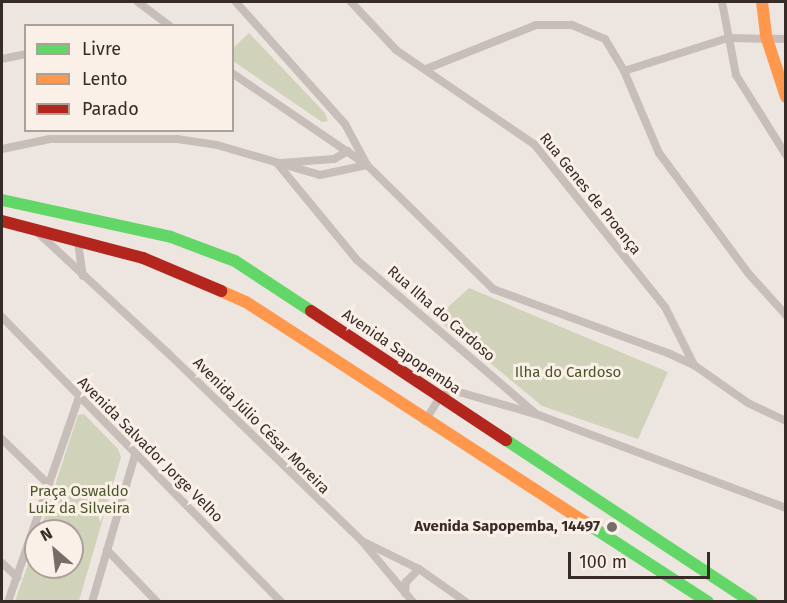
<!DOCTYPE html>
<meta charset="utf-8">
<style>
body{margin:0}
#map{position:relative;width:787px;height:603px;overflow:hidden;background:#ede6e0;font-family:"Fira Sans",sans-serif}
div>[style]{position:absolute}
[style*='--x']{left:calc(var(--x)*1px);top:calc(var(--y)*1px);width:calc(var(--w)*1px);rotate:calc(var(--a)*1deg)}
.green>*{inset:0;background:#d0d3b9}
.street>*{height:8px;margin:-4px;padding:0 4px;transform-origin:4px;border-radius:4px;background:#c7beb9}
.fast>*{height:12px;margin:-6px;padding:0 6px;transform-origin:6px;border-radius:6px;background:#63d668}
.slow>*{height:12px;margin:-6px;padding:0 6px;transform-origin:6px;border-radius:6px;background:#ff974d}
.jam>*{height:12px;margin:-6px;padding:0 6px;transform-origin:6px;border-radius:6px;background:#b3261e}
.dots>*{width:16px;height:16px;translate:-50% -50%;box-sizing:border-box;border:3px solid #faf0e7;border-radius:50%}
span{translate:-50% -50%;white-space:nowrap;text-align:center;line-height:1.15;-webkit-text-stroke:6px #faf0e7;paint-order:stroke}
.street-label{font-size:15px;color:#372b27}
.park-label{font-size:15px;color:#4a5729}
.poi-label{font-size:15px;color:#372b27;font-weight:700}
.right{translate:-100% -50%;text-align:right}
.frame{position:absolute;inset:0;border:3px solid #372b27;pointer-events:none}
.legend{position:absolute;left:24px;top:24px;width:210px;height:108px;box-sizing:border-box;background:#faf0e7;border:2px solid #aca19a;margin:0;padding:8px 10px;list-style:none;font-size:18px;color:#372b27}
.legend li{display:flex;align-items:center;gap:12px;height:30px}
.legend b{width:30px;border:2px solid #aca19a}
.north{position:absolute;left:24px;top:519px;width:60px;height:60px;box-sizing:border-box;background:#faf0e7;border:2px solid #aca19a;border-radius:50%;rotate:332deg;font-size:16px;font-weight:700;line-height:24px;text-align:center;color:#372b27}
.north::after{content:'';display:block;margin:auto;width:21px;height:27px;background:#776c68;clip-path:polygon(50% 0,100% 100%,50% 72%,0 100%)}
.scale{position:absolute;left:568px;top:552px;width:142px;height:27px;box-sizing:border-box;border:3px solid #372b27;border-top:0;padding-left:8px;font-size:18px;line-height:21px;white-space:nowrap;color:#372b27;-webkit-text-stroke:4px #faf0e7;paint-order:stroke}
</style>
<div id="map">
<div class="green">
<i style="clip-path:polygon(249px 33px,325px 113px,328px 121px,322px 122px,233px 61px,233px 48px)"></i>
<i style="clip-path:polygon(469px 288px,668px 372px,638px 439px,542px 406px,436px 318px)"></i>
<i style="clip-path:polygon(84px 414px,118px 449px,121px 457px,79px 601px,15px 601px,36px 542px,36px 567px,72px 567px,72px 531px,40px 531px,78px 415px)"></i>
</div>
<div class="street">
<i style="--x:138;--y:2;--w:40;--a:37"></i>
<i style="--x:351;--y:2;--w:66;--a:46.8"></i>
<i style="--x:396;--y:50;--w:167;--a:34.3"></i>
<i style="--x:534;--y:144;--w:209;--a:51.2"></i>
<i style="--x:665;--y:307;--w:65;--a:63.4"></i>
<i style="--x:722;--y:2;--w:74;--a:79.1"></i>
<i style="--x:736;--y:75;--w:94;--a:58"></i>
<i style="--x:2;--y:59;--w:25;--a:-12"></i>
<i style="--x:426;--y:69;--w:118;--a:-21.8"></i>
<i style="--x:536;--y:25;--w:36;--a:0"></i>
<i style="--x:572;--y:25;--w:36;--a:23"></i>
<i style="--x:605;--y:39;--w:37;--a:59"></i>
<i style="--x:624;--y:71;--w:89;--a:66.9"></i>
<i style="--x:659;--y:153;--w:149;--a:53.4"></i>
<i style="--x:748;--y:273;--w:57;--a:47.9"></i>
<i style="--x:624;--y:71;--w:109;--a:-17.6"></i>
<i style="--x:728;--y:38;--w:58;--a:1"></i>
<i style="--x:232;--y:73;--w:163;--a:34.3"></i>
<i style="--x:367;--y:165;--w:177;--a:44.5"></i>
<i style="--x:493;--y:289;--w:186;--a:20.1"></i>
<i style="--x:668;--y:353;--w:29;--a:25"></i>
<i style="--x:694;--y:365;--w:66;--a:35.1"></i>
<i style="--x:748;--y:403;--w:42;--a:25.3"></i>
<i style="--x:2;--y:149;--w:49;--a:-11.8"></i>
<i style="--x:50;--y:139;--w:127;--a:0"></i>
<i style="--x:177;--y:139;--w:40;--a:8.5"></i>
<i style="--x:217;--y:145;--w:107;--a:16.2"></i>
<i style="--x:320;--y:175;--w:48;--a:-12"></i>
<i style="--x:367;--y:165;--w:47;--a:-118.2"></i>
<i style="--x:345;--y:124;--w:164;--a:-131.8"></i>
<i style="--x:277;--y:163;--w:126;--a:50.5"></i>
<i style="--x:357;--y:260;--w:236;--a:40.7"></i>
<i style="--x:536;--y:414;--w:267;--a:20.6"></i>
<i style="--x:281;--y:163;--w:53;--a:-4.3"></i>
<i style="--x:334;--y:159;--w:16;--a:-30"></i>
<i style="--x:35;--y:230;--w:185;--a:42.8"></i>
<i style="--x:171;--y:356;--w:264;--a:44.1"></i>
<i style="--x:361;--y:540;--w:81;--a:50"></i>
<i style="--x:78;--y:242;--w:34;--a:82"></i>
<i style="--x:2;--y:317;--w:399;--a:45.6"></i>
<i style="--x:425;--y:421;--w:28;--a:-58"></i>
<i style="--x:440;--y:397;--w:14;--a:-30"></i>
<i style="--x:452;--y:390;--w:86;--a:16.1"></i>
<i style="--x:2;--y:439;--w:66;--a:44.4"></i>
<i style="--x:362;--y:541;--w:64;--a:26.2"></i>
<i style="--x:419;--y:569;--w:57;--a:35.1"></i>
<i style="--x:107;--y:550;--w:72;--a:46.1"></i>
<i style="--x:2;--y:563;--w:21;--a:43"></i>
<i style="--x:405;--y:593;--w:11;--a:-85"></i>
<i style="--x:406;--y:582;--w:18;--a:-45"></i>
<i style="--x:8;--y:602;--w:217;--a:-70.9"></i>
<i style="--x:92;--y:602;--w:153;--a:-73.7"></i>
</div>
<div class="fast">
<i style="--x:2;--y:200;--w:173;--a:12.3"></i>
<i style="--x:171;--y:237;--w:68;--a:20.6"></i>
<i style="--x:235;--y:261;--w:91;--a:33.3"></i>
<i style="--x:506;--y:440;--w:295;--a:33.4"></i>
<i style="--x:586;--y:523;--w:145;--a:32.9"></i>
</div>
<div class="slow">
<i style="--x:762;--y:2;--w:34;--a:83"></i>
<i style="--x:766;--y:36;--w:64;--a:71.8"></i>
<i style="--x:221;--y:291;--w:27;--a:24"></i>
<i style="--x:246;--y:302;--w:406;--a:33"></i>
</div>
<div class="jam">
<i style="--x:2;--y:221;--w:146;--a:14.7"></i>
<i style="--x:143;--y:258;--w:85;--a:22.9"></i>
<i style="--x:311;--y:311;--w:234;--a:33.5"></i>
</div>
<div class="dots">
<i style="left:612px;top:527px;background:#776c68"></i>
</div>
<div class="street-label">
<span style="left:590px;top:194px;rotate:51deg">Rua Genes de Proença</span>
<span style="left:441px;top:314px;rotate:41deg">Rua Ilha do Cardoso</span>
<span style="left:401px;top:352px;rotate:34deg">Avenida Sapopemba</span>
<span style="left:261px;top:426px;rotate:45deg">Avenida Júlio César Moreira</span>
<span style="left:150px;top:450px;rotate:45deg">Avenida Salvador Jorge Velho</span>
</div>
<div class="park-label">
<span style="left:568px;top:373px">Ilha do Cardoso</span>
<span style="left:79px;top:500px">Praça Oswaldo<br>Luiz da Silveira</span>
</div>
<div class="poi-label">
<span class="right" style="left:600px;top:527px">Avenida Sapopemba, 14497</span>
</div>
<div class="frame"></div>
<ul class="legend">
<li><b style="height:8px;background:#63d668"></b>Livre</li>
<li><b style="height:8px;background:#ff974d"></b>Lento</li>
<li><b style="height:8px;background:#b3261e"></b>Parado</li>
</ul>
<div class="north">N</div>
<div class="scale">100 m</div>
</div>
